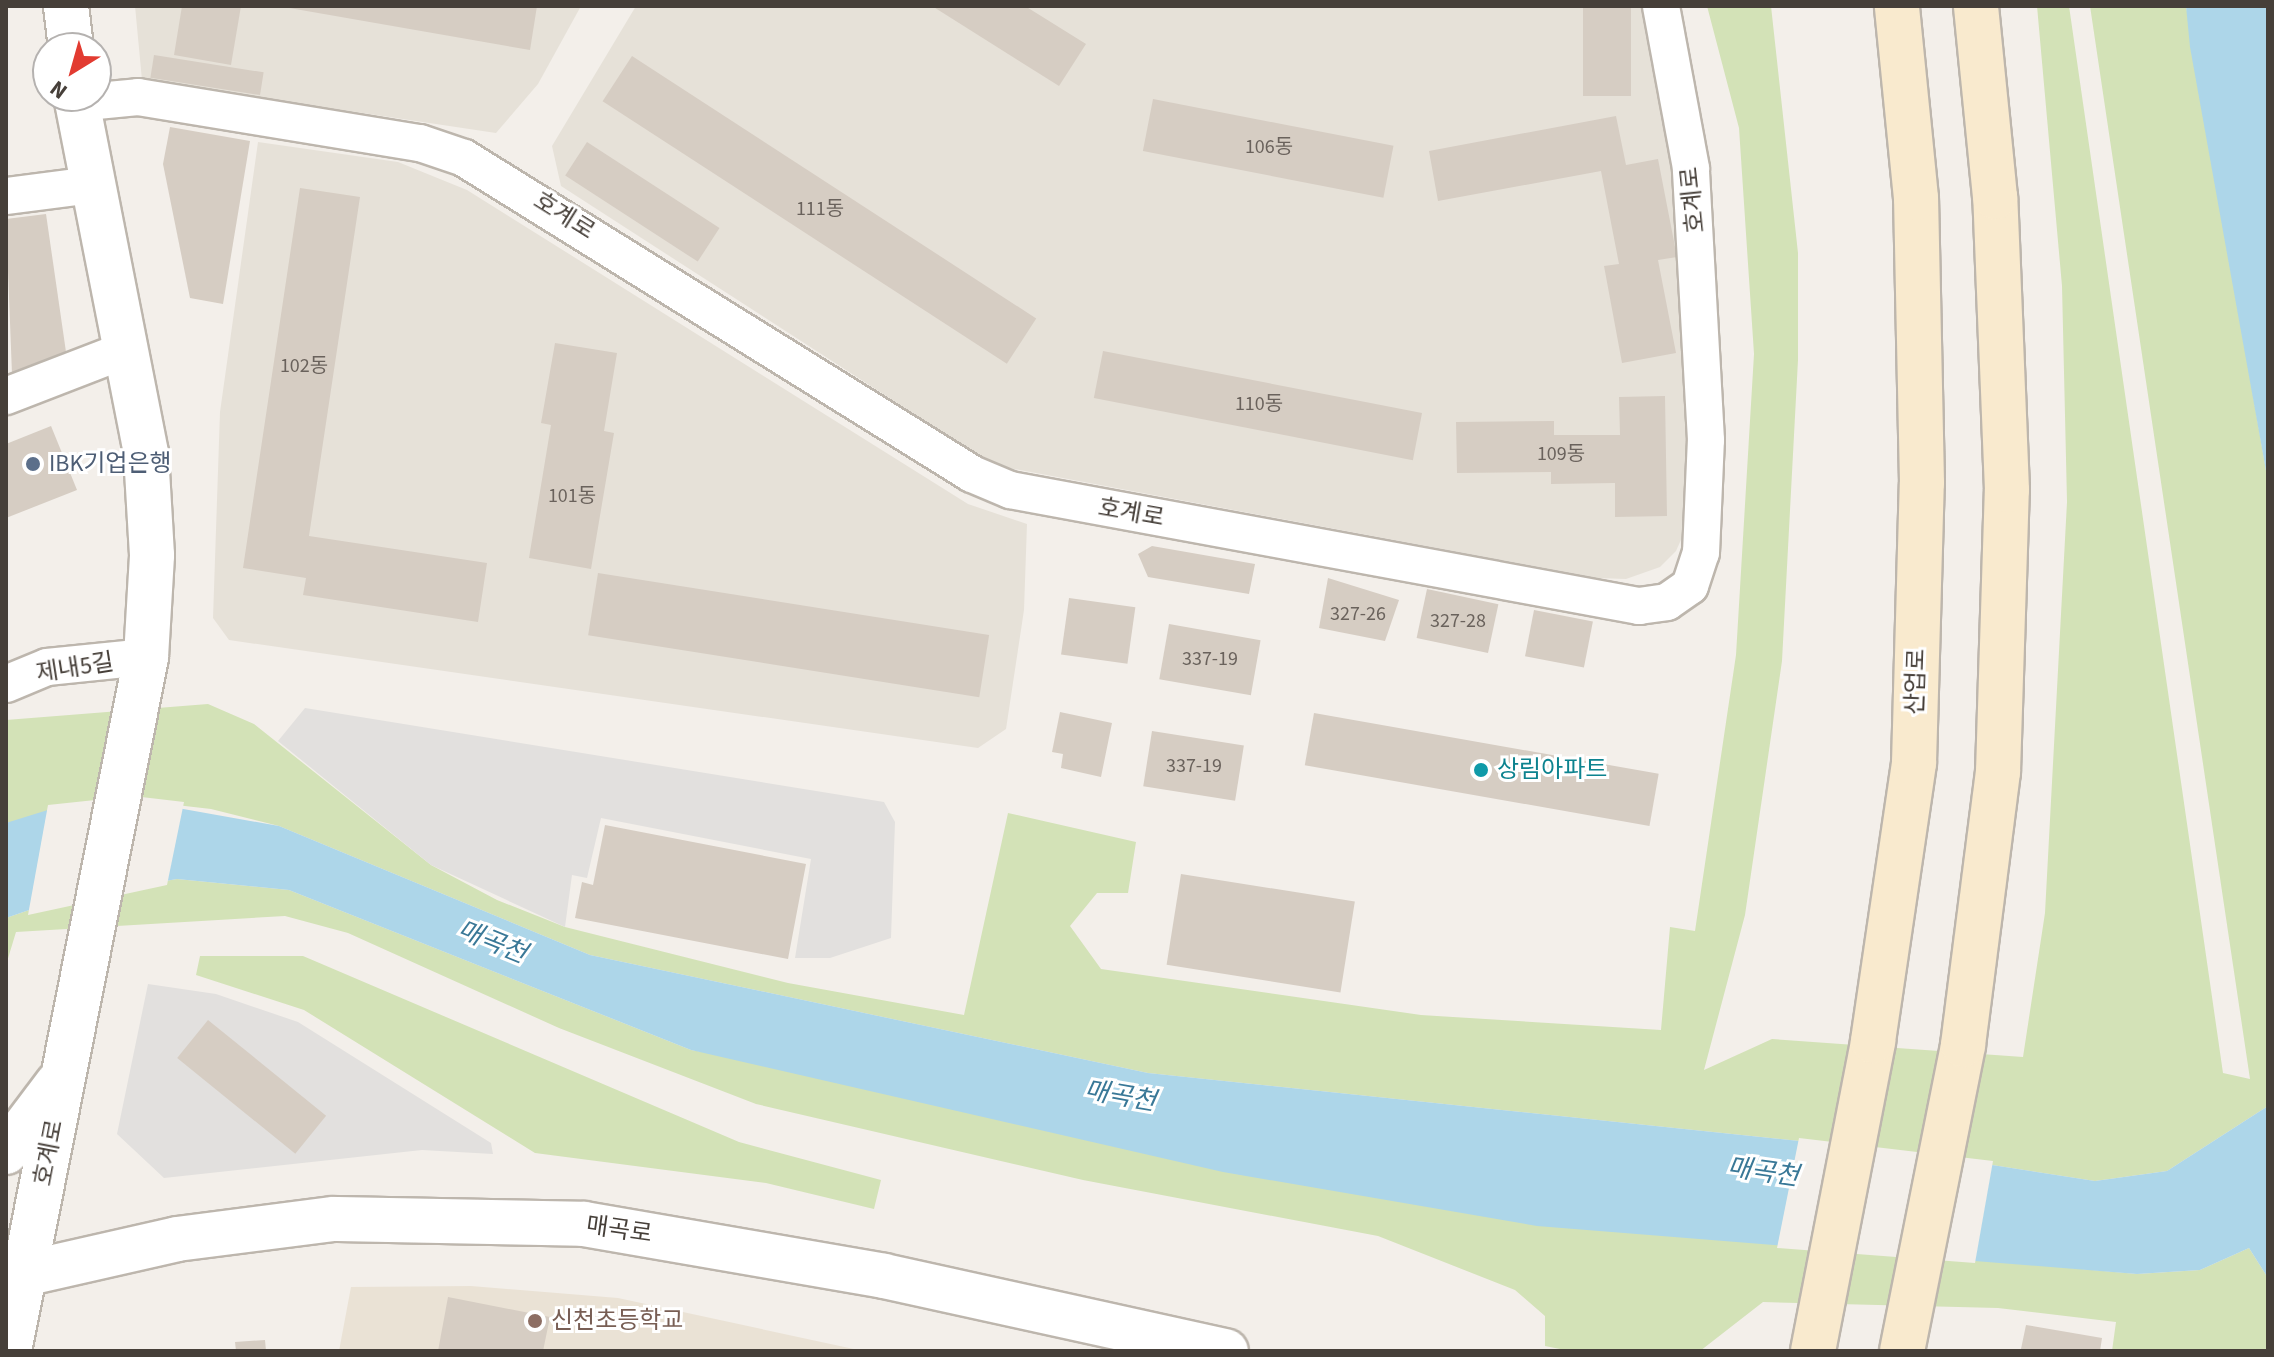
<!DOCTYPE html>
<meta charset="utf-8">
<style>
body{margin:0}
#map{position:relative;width:2274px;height:1357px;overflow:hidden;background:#f3efea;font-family:"Source Sans 3","Noto Sans KR",sans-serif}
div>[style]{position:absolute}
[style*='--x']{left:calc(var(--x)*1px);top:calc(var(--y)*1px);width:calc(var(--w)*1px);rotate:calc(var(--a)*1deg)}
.residential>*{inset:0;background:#e6e1d8}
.education>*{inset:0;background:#eae2d5}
.green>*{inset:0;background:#d3e2b7}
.parking>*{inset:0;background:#e2e0de}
.water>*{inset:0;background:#add6e9}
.pier>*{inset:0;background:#f3efea}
.building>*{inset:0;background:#d6cdc3;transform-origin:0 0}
.roads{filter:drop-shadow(2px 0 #bdb6ad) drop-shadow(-2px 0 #bdb6ad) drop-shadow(0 2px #bdb6ad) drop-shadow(0 -2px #bdb6ad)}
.minor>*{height:36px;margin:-18px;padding:0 18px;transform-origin:18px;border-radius:18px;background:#fff}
.tertiary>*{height:44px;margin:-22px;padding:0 22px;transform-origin:22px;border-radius:22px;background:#fff}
.secondary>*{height:44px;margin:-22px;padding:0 22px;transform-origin:22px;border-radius:22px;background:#f9eace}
.dots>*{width:22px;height:22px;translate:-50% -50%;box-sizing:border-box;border:4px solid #fff;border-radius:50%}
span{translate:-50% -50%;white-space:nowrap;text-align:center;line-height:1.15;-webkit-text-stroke:6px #fff;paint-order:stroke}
.number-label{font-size:20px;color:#6a625c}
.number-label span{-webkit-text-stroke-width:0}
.street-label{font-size:24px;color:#463f39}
.service-label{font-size:24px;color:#4e5e75}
.left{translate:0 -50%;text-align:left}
.culture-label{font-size:24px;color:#0d838f}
.education-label{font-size:24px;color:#785e54}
.water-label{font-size:26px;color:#397897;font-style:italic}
.frame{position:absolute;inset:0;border:8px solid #463f39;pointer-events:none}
.north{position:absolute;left:32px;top:32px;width:80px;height:80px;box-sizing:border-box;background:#fff;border:2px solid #b5b2b0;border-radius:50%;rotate:217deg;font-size:22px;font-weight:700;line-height:32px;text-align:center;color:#463f39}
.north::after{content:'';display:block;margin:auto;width:28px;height:36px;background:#e23b31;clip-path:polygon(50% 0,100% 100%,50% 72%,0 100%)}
</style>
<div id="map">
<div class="residential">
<i style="clip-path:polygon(135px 6px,581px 6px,538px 84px,496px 133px,142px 80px)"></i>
<i style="clip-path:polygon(636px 6px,1646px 6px,1677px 172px,1691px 441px,1684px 533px,1676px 551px,1660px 567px,1626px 579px,1597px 578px,993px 465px,561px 186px,552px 146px)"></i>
<i style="clip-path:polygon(258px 142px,398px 162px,467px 190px,968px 504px,1027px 524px,1024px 610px,1006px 729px,978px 748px,229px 640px,213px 618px,220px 412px)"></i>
</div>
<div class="education">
<i style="clip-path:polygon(471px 1286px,618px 1298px,863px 1351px,339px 1351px,351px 1287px)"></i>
</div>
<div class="green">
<i style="clip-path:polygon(1707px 6px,1771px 6px,1798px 253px,1798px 360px,1782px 661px,1745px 915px,1704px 1070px,1772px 1039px,2023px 1057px,2045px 913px,2067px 502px,2062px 286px,2037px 6px,2069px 6px,2223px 1073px,2250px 1079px,2090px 6px,2186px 6px,2268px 482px,2268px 1106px,2167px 1171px,2095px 1181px,1915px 1153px,1148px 1073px,590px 955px,279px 826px,211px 809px,133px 800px,6px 823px,6px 720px,208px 704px,254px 724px,431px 865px,497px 900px,565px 927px,788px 983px,964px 1015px,1008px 813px,1136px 842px,1128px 893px,1097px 893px,1070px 926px,1101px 969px,1421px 1015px,1661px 1030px,1670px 927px,1695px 931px,1736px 655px,1754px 354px,1739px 128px)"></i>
<i style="clip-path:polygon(177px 879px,289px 890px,691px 1050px,2003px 1262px,2137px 1274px,2200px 1270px,2249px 1248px,2268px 1278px,2268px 1351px,2112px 1351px,2116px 1322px,1998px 1308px,1763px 1302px,1700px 1351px,1570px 1351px,1545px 1346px,1545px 1316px,1515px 1290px,1378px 1236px,1083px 1180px,756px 1104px,559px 1028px,348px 933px,285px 916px,16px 932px,6px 965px,6px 918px,61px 899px)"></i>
<i style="clip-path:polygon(200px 956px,303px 956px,739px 1142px,881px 1180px,874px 1209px,766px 1183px,535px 1153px,304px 1010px,196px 975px)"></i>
</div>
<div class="parking">
<i style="clip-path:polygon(305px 708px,884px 802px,895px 822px,891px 938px,830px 958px,795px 958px,811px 859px,601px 818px,587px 878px,572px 875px,565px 927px,431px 865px,278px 741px)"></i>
<i style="clip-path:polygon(148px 984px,216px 994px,298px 1022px,491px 1143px,493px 1154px,422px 1150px,164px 1178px,117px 1134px)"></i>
</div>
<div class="water">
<i style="clip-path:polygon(2186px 6px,2268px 6px,2268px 482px,2190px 47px)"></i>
<i style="clip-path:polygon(133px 800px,279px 826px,590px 955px,1148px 1073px,1915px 1153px,2095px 1181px,2167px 1171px,2268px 1106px,2268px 1278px,2249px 1248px,2200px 1270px,2137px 1274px,1537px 1226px,1223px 1172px,691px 1050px,289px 890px,177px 879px,61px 899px,6px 918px,6px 823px,67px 804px)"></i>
</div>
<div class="pier">
<i style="clip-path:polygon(133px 796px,184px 802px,167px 885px,28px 915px,48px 805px)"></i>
<i style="clip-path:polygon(1799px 1138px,1993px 1161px,1975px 1263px,1777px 1248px)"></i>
</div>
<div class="building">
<i style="clip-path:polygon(182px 6px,241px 6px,231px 65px,174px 55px)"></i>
<i style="clip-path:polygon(278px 6px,537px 6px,530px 50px)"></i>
<i style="clip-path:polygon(932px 6px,1025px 6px,1086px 44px,1059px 86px)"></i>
<i style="left:1583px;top:6px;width:48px;height:90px"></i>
<i style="left:154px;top:55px;width:111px;height:23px;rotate:9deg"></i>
<i style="left:632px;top:56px;width:482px;height:54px;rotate:33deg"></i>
<i style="left:1153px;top:99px;width:245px;height:53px;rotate:11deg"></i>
<i style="clip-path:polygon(1616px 116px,1626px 165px,1658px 159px,1677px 257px,1658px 260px,1676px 353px,1622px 363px,1604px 266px,1619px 264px,1601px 171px,1438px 201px,1429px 151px)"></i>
<i style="clip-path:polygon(170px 127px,250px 141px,223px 304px,190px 298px,163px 164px)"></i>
<i style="left:587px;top:142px;width:158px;height:40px;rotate:33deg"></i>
<i style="clip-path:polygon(300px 188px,360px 197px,309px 536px,487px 563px,478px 622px,303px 595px,306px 578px,243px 568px)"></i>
<i style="clip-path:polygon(46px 214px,66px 352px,12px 374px,6px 219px)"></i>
<i style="clip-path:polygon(555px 343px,617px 353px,604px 431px,614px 433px,591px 569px,529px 558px,551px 425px,541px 423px)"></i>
<i style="left:1103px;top:351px;width:325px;height:48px;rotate:11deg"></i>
<i style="clip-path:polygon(1665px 396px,1667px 516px,1615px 517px,1615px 483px,1551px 484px,1551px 472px,1457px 473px,1456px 422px,1554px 421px,1554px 435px,1620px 435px,1619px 397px)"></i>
<i style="clip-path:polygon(51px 426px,77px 490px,6px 518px,6px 444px)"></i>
<i style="clip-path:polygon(1152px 546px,1255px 564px,1249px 594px,1148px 577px,1138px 554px)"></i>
<i style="left:598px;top:573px;width:396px;height:63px;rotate:9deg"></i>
<i style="clip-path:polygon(1328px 578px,1399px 600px,1385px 641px,1319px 628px)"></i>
<i style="left:1427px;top:589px;width:73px;height:50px;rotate:12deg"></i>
<i style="left:1069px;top:598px;width:67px;height:57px;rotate:8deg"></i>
<i style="left:1534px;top:610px;width:60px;height:47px;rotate:11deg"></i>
<i style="left:1169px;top:624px;width:93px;height:56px;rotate:10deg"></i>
<i style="clip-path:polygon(1060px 712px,1112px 723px,1101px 777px,1061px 768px,1063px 754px,1052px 752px)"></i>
<i style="left:1314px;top:713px;width:350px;height:53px;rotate:10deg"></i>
<i style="left:1152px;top:731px;width:93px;height:56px;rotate:9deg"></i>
<i style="clip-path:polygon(605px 825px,806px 864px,788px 959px,575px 918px,582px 882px,593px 885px)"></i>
<i style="left:1181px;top:874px;width:176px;height:92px;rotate:9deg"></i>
<i style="left:208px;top:1020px;width:152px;height:49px;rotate:39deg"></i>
<i style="clip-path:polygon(448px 1297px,550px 1317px,543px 1351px,438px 1351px)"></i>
<i style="clip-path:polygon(2026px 1325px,2102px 1338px,2100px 1351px,2021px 1349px)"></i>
<i style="clip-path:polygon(265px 1340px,266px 1351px,236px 1351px,235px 1342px)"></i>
</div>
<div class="roads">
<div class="minor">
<i style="--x:76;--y:103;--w:62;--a:-5.5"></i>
<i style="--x:138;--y:97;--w:286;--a:9.3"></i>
<i style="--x:420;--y:143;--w:46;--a:18.8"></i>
<i style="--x:464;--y:158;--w:598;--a:31.88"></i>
<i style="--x:972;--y:474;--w:41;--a:22.8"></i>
<i style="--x:1010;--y:490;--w:640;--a:10.45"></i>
<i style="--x:1639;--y:606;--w:28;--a:-8"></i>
<i style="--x:1667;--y:602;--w:28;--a:-35"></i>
<i style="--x:1690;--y:586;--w:35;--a:-72"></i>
<i style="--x:1701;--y:553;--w:113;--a:-87.5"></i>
<i style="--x:1706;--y:440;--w:272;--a:-93.2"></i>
<i style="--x:1691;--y:168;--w:165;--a:-100.5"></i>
<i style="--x:6;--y:196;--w:87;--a:-7.3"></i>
<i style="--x:6;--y:396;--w:128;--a:-21.1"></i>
<i style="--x:6;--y:684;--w:44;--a:-22.5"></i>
<i style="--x:47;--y:667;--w:100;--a:-5.8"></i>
</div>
<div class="tertiary">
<i style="--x:66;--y:6;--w:42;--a:83.2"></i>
<i style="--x:6;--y:1152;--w:86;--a:-53"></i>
<i style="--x:6;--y:1278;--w:175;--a:-12.8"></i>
<i style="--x:177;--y:1239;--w:158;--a:-7.3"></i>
<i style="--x:334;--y:1219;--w:250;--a:1.1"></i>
<i style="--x:584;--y:1224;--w:304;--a:9.8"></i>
<i style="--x:884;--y:1276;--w:350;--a:12.4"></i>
<i style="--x:9;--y:1351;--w:707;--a:-78.83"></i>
<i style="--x:146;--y:657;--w:102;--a:-86.6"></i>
<i style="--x:152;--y:555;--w:102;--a:-93.4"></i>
<i style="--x:146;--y:453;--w:364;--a:-101.1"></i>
</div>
<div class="secondary">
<i style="--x:1813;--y:1351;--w:316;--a:-79"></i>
<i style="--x:1873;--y:1041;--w:281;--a:-81.6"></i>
<i style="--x:1914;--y:763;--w:280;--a:-88.4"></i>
<i style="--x:1922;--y:483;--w:285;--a:-91.2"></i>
<i style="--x:1916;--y:198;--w:193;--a:-95.7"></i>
<i style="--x:1902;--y:1351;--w:312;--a:-78.7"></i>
<i style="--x:1963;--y:1045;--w:275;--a:-82.7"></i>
<i style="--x:1998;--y:772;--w:282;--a:-88.2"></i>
<i style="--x:2007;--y:490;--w:293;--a:-92.3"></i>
<i style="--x:1995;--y:197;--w:192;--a:-95.7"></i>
</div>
</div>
<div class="dots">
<i style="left:33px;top:464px;background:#5c6f8a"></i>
<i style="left:1481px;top:770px;background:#0f9aa8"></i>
<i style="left:535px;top:1321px;background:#8d6e63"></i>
</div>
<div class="number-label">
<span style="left:1269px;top:147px">106동</span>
<span style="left:820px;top:209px">111동</span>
<span style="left:304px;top:366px">102동</span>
<span style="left:1259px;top:404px">110동</span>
<span style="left:1561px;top:454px">109동</span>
<span style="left:572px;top:496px">101동</span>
<span style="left:1358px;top:614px">327-26</span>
<span style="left:1458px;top:621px">327-28</span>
<span style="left:1210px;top:659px">337-19</span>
<span style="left:1194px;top:766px">337-19</span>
</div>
<div class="street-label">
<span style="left:1693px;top:200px;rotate:-96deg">호계로</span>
<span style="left:564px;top:216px;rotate:32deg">호계로</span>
<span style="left:1131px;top:513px;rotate:10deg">호계로</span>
<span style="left:75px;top:668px;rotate:-9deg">제내5길</span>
<span style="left:1916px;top:682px;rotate:-88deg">산업로</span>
<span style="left:49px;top:1153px;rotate:-79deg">호계로</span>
<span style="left:619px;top:1230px;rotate:8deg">매곡로</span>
</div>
<div class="service-label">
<span class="left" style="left:49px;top:464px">IBK기업은행</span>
</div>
<div class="culture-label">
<span class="left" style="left:1497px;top:770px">상림아파트</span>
</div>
<div class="education-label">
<span class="left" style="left:551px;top:1321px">신천초등학교</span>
</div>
<div class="water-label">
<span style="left:492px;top:942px;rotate:22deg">매곡천</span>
<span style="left:1120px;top:1096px;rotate:10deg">매곡천</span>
<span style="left:1763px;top:1172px;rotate:8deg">매곡천</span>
</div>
<div class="frame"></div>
<div class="north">N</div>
</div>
